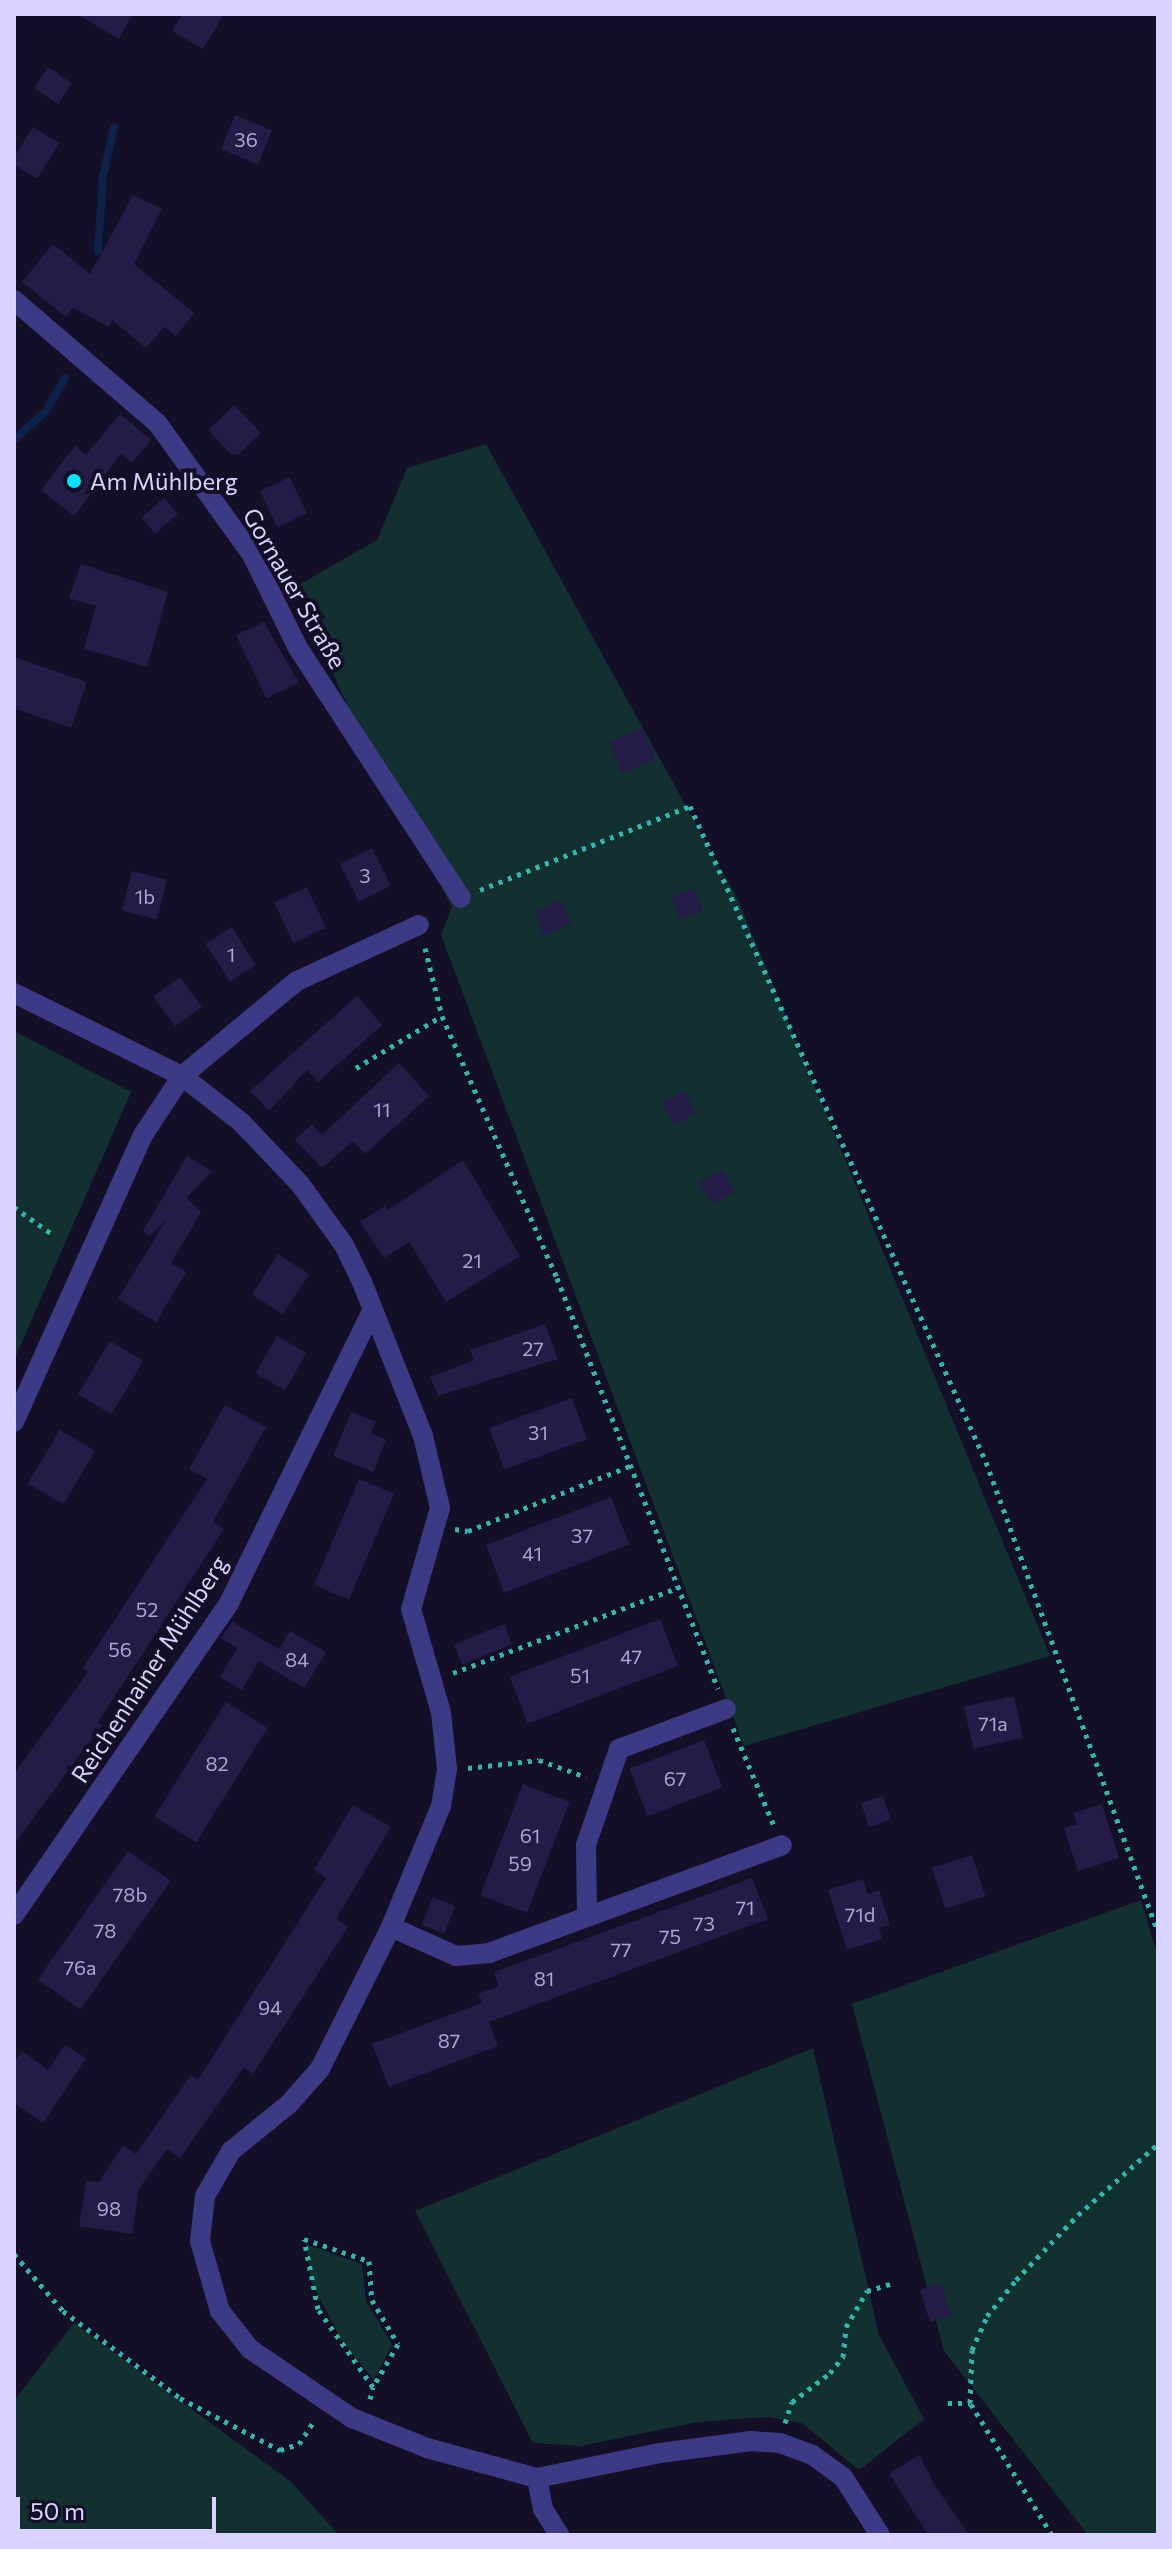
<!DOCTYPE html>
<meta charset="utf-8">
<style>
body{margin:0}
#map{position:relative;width:1172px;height:2549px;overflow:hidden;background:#130f26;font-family:Commissioner,sans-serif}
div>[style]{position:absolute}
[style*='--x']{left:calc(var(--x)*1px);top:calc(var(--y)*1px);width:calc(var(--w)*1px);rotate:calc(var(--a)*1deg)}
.green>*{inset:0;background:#12302f}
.stream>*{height:8px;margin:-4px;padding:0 4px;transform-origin:4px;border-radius:4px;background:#0c2248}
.building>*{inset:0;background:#241b47;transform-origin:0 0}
.path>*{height:5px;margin-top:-2.5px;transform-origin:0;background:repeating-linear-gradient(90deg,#2fb8b0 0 4px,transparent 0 10px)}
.street>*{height:20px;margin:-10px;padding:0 10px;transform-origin:10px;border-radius:10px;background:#3d3a85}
.dots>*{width:22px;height:22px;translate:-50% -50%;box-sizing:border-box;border:4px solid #130f26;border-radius:50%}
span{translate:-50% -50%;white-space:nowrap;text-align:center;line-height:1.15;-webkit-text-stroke:8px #130f26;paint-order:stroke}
.number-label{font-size:20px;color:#aca6d1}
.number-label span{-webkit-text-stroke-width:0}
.poi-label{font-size:24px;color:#d9d4ff}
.left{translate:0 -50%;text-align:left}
.street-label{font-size:24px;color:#d9d4ff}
.frame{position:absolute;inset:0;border:16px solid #d9d4ff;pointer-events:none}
.scale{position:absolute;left:16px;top:2497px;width:200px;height:36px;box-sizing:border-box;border:4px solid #d9d4ff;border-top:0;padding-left:10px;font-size:24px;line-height:28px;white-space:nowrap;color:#d9d4ff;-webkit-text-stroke:6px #130f26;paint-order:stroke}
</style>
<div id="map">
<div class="green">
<i style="clip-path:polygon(486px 444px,738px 900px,1050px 1656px,744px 1746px,441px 935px,452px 907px,342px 694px,295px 587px,377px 540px,407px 468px)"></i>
<i style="clip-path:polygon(14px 1031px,131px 1092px,14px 1360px)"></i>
<i style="clip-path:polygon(1141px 1900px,1158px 1957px,1158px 2535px,1088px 2535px,944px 2351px,852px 2004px)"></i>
<i style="clip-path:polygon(813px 2048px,879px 2335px,924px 2419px,859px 2470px,802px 2423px,769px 2417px,698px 2422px,580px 2446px,533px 2443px,415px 2211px)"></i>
<i style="clip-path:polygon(306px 2244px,362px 2264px,366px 2301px,392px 2345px,374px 2380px,343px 2343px,311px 2281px)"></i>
<i style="clip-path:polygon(74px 2323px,290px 2481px,339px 2535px,14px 2535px,14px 2401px)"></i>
</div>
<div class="stream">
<i style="--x:98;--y:251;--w:74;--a:-86.1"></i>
<i style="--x:103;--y:177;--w:51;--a:-77.6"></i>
<i style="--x:14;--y:440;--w:43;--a:-42.2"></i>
<i style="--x:46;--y:411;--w:38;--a:-60"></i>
</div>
<div class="building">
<i style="clip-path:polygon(77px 14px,133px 14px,119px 39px)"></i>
<i style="clip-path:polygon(182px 14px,224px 14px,203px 49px,172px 31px)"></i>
<i style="left:48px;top:67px;width:29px;height:25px;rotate:34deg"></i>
<i style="left:235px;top:115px;width:40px;height:37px;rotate:22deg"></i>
<i style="left:33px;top:127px;width:31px;height:42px;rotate:32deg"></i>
<i style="clip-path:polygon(133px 195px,162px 209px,134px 264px,194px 313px,176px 336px,164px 327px,146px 348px,112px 320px,109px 327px,73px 308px,66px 317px,22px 282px,53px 244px,90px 274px)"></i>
<i style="clip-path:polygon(234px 405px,261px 433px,239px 454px,231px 454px,208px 430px)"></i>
<i style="clip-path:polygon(120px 414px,151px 440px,132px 463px,121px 454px,74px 516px,41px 490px,75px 446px,86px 455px)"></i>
<i style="left:290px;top:477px;width:40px;height:33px;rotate:65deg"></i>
<i style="left:164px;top:498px;width:21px;height:30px;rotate:49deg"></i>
<i style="clip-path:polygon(81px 564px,168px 592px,147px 667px,84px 649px,96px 606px,69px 598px)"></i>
<i style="clip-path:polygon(264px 622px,299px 683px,266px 698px,236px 635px)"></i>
<i style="clip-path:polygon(14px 657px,87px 682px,71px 728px,14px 708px)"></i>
<i style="left:642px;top:728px;width:34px;height:36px;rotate:67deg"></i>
<i style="left:372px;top:848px;width:42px;height:36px;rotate:63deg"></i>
<i style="left:132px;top:871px;width:36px;height:41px;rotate:14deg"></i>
<i style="left:307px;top:887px;width:45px;height:36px;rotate:65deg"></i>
<i style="left:694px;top:888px;width:24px;height:25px;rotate:68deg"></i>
<i style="left:560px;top:900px;width:26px;height:29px;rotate:65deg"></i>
<i style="left:232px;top:927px;width:45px;height:31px;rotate:58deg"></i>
<i style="left:180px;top:977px;width:37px;height:33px;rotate:54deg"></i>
<i style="clip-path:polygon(357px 996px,382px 1025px,318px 1082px,307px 1070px,269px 1111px,250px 1091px)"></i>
<i style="clip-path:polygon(399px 1063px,429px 1096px,365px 1154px,353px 1141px,322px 1168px,295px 1140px,312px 1124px,322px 1135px)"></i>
<i style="left:684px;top:1091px;width:25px;height:25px;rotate:61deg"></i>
<i style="clip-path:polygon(187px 1156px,212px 1171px,187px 1198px,201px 1212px,171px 1263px,186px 1272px,156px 1322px,118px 1299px,166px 1220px,150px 1236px,143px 1231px)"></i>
<i style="clip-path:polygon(463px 1160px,520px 1256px,446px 1302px,409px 1242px,384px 1258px,360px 1222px,385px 1206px,388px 1210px)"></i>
<i style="left:722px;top:1169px;width:26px;height:26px;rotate:59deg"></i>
<i style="left:278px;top:1254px;width:37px;height:48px;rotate:33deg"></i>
<i style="clip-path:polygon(545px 1324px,558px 1359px,438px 1396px,430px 1377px,474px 1360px,470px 1350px)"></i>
<i style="left:277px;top:1336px;width:34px;height:43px;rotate:30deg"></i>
<i style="left:110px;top:1341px;width:39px;height:62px;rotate:31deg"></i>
<i style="left:572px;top:1398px;width:44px;height:88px;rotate:70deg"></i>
<i style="clip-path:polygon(225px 1405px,266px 1427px,213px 1522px,224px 1529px,98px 1722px,102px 1725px,14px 1844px,14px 1774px,88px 1672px,83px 1668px,207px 1479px,189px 1469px)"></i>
<i style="clip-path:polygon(351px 1412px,376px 1422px,371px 1433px,386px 1440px,373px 1472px,333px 1456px)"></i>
<i style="left:60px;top:1430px;width:41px;height:62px;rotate:31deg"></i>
<i style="left:359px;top:1479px;width:38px;height:115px;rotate:23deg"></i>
<i style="left:611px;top:1497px;width:51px;height:134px;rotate:69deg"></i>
<i style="left:660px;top:1619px;width:50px;height:161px;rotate:69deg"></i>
<i style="clip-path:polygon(232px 1622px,279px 1649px,290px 1631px,326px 1652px,304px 1688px,259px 1661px,242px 1690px,220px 1677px,237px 1648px,221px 1638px)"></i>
<i style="left:504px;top:1624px;width:22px;height:54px;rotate:68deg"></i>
<i style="left:1014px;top:1696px;width:43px;height:51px;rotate:78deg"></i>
<i style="left:226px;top:1702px;width:49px;height:135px;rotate:32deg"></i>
<i style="left:704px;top:1740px;width:51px;height:80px;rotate:69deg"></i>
<i style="left:523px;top:1784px;width:50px;height:119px;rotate:21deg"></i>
<i style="left:883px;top:1796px;width:25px;height:23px;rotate:72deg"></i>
<i style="clip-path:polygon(1102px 1804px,1119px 1858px,1078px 1871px,1064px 1828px,1077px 1824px,1073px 1813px)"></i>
<i style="clip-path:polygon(353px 1805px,391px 1827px,336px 1919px,348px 1927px,253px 2074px,244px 2067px,180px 2158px,167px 2149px,139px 2189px,132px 2234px,79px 2226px,86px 2181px,99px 2182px,123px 2145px,136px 2154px,191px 2075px,198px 2080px,326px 1878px,314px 1870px)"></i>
<i style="left:128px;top:1851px;width:52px;height:157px;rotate:35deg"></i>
<i style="left:972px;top:1855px;width:43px;height:42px;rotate:72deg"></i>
<i style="clip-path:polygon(752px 1878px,768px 1919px,489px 2022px,498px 2046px,389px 2087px,372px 2044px,482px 2003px,478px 1994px,499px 1986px,494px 1972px)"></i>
<i style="clip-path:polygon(863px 1879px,868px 1894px,879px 1890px,890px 1925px,879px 1928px,882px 1939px,847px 1950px,828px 1890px)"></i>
<i style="left:433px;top:1897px;width:24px;height:30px;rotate:22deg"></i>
<i style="clip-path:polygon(65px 2045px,86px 2058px,43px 2123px,14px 2103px,14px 2062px,22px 2051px,48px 2070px)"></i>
<i style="left:941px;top:2283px;width:34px;height:22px;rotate:73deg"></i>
<i style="clip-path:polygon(919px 2455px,936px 2487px,969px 2535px,928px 2535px,889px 2474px)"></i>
</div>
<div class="path">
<i style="--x:480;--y:890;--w:226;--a:-21.8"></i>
<i style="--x:690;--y:806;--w:720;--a:65.71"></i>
<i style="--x:986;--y:1462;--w:500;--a:69.9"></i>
<i style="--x:425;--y:948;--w:70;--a:76"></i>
<i style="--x:442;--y:1016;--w:286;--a:66.3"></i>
<i style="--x:557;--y:1278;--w:441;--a:68.6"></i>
<i style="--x:356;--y:1068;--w:100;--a:-31.2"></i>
<i style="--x:14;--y:1207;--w:47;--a:35.4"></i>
<i style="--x:455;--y:1529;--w:13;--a:9"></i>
<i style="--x:468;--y:1531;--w:175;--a:-21.9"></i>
<i style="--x:453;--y:1673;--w:242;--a:-20.8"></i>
<i style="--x:733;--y:1728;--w:106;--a:67.3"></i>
<i style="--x:468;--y:1768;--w:71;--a:-6.4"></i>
<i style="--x:539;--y:1760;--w:50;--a:19.9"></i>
<i style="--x:14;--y:2254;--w:75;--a:49.3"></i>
<i style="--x:63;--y:2311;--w:146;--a:36.6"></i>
<i style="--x:180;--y:2398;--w:113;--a:27.5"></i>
<i style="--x:280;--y:2450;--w:20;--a:-18"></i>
<i style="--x:299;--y:2444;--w:30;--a:-57"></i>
<i style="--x:370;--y:2399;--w:12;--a:-76"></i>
<i style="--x:373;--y:2387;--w:95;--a:-125.2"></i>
<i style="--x:318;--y:2309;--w:71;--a:-101.3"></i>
<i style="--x:304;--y:2239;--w:69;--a:18.7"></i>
<i style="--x:369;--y:2261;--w:39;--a:86"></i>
<i style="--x:372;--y:2300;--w:51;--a:59.4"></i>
<i style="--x:398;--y:2344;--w:50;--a:120.2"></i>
<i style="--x:948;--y:2403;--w:22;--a:0"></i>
<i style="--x:785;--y:2423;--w:22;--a:-72"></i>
<i style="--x:792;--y:2402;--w:48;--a:-37.3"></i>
<i style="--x:830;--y:2373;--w:21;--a:-51"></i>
<i style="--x:843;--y:2357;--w:30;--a:-84"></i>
<i style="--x:846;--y:2327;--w:42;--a:-59.7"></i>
<i style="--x:867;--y:2291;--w:28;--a:-17"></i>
<i style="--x:1052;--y:2535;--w:155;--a:-121.8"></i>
<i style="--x:970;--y:2403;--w:53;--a:-87.8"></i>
<i style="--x:972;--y:2350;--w:37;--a:-66"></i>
<i style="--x:987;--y:2316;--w:46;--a:-51.1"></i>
<i style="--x:1016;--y:2280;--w:90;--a:-46.4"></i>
<i style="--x:1078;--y:2215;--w:107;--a:-41.6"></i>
</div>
<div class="street">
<i style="--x:14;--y:300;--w:190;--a:40.7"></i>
<i style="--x:158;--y:424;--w:161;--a:54.3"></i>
<i style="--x:252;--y:555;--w:104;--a:63.7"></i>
<i style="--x:298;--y:648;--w:298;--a:56.9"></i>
<i style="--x:14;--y:993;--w:187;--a:26.3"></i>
<i style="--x:182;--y:1076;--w:75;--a:37.9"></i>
<i style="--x:241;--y:1122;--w:86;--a:46.4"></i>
<i style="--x:300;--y:1184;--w:75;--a:54.2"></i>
<i style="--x:344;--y:1245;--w:41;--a:64.1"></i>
<i style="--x:362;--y:1282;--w:166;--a:68.4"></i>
<i style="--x:423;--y:1436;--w:74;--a:76.7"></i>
<i style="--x:440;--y:1508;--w:105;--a:106"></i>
<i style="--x:411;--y:1609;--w:107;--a:73.8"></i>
<i style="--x:441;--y:1712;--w:57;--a:84"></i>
<i style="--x:447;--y:1769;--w:37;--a:99"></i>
<i style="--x:441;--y:1806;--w:131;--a:112.5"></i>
<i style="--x:391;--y:1927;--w:159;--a:116.6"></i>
<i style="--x:320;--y:2069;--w:47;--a:131.5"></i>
<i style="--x:289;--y:2104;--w:75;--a:141"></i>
<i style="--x:231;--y:2151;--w:52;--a:120"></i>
<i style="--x:205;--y:2196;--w:45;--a:96.3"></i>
<i style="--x:200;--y:2241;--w:73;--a:74.1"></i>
<i style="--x:220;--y:2311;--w:48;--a:51.7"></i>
<i style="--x:250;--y:2349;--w:123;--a:34.1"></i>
<i style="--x:352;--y:2418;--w:81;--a:21.8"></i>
<i style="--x:427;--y:2448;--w:114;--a:15.3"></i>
<i style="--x:537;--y:2478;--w:32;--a:79"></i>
<i style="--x:543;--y:2509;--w:31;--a:58"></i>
<i style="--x:14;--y:1422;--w:315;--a:-65.8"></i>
<i style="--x:143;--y:1135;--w:71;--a:-56.5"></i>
<i style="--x:182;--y:1076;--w:149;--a:-39.6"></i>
<i style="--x:297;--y:981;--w:134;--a:-24.7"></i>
<i style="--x:14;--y:1915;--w:379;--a:-55.4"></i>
<i style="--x:229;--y:1603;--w:325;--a:-63.9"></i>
<i style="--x:587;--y:1915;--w:70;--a:-90.8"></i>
<i style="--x:586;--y:1845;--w:102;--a:-71"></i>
<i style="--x:619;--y:1749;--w:114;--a:-20.5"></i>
<i style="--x:391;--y:1927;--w:71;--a:24"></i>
<i style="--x:456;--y:1956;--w:33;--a:-5"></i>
<i style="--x:489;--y:1953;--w:312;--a:-20.2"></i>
<i style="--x:537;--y:2478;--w:126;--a:-11.5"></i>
<i style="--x:660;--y:2453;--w:92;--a:-7.5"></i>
<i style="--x:751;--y:2441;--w:29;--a:4"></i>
<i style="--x:780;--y:2443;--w:33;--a:20"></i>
<i style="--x:811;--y:2454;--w:39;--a:36"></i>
<i style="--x:843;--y:2477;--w:69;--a:57.5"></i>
</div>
<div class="dots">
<i style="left:74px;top:481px;background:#00e5ff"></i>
</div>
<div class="number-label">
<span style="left:246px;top:139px">36</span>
<span style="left:365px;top:875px">3</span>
<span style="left:145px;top:896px">1b</span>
<span style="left:231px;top:954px">1</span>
<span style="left:382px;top:1109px">11</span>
<span style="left:472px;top:1260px">21</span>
<span style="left:533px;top:1348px">27</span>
<span style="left:538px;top:1432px">31</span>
<span style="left:582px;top:1535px">37</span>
<span style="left:532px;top:1553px">41</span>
<span style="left:147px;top:1609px">52</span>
<span style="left:120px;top:1649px">56</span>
<span style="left:631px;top:1656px">47</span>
<span style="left:297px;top:1659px">84</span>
<span style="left:580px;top:1675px">51</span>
<span style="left:993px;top:1723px">71a</span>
<span style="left:217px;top:1763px">82</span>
<span style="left:675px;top:1778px">67</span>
<span style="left:530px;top:1835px">61</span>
<span style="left:520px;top:1863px">59</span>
<span style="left:130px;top:1894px">78b</span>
<span style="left:745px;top:1907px">71</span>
<span style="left:860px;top:1914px">71d</span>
<span style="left:704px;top:1923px">73</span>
<span style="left:105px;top:1930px">78</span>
<span style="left:670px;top:1936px">75</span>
<span style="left:621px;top:1949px">77</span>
<span style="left:80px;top:1967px">76a</span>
<span style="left:544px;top:1978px">81</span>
<span style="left:270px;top:2007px">94</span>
<span style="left:449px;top:2040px">87</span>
<span style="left:109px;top:2208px">98</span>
</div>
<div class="poi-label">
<span class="left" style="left:90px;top:481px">Am Mühlberg</span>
</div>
<div class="street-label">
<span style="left:295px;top:588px;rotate:60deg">Gornauer Straße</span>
<span style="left:149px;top:1669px;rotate:-57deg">Reichenhainer Mühlberg</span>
</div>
<div class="frame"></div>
<div class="scale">50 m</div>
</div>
